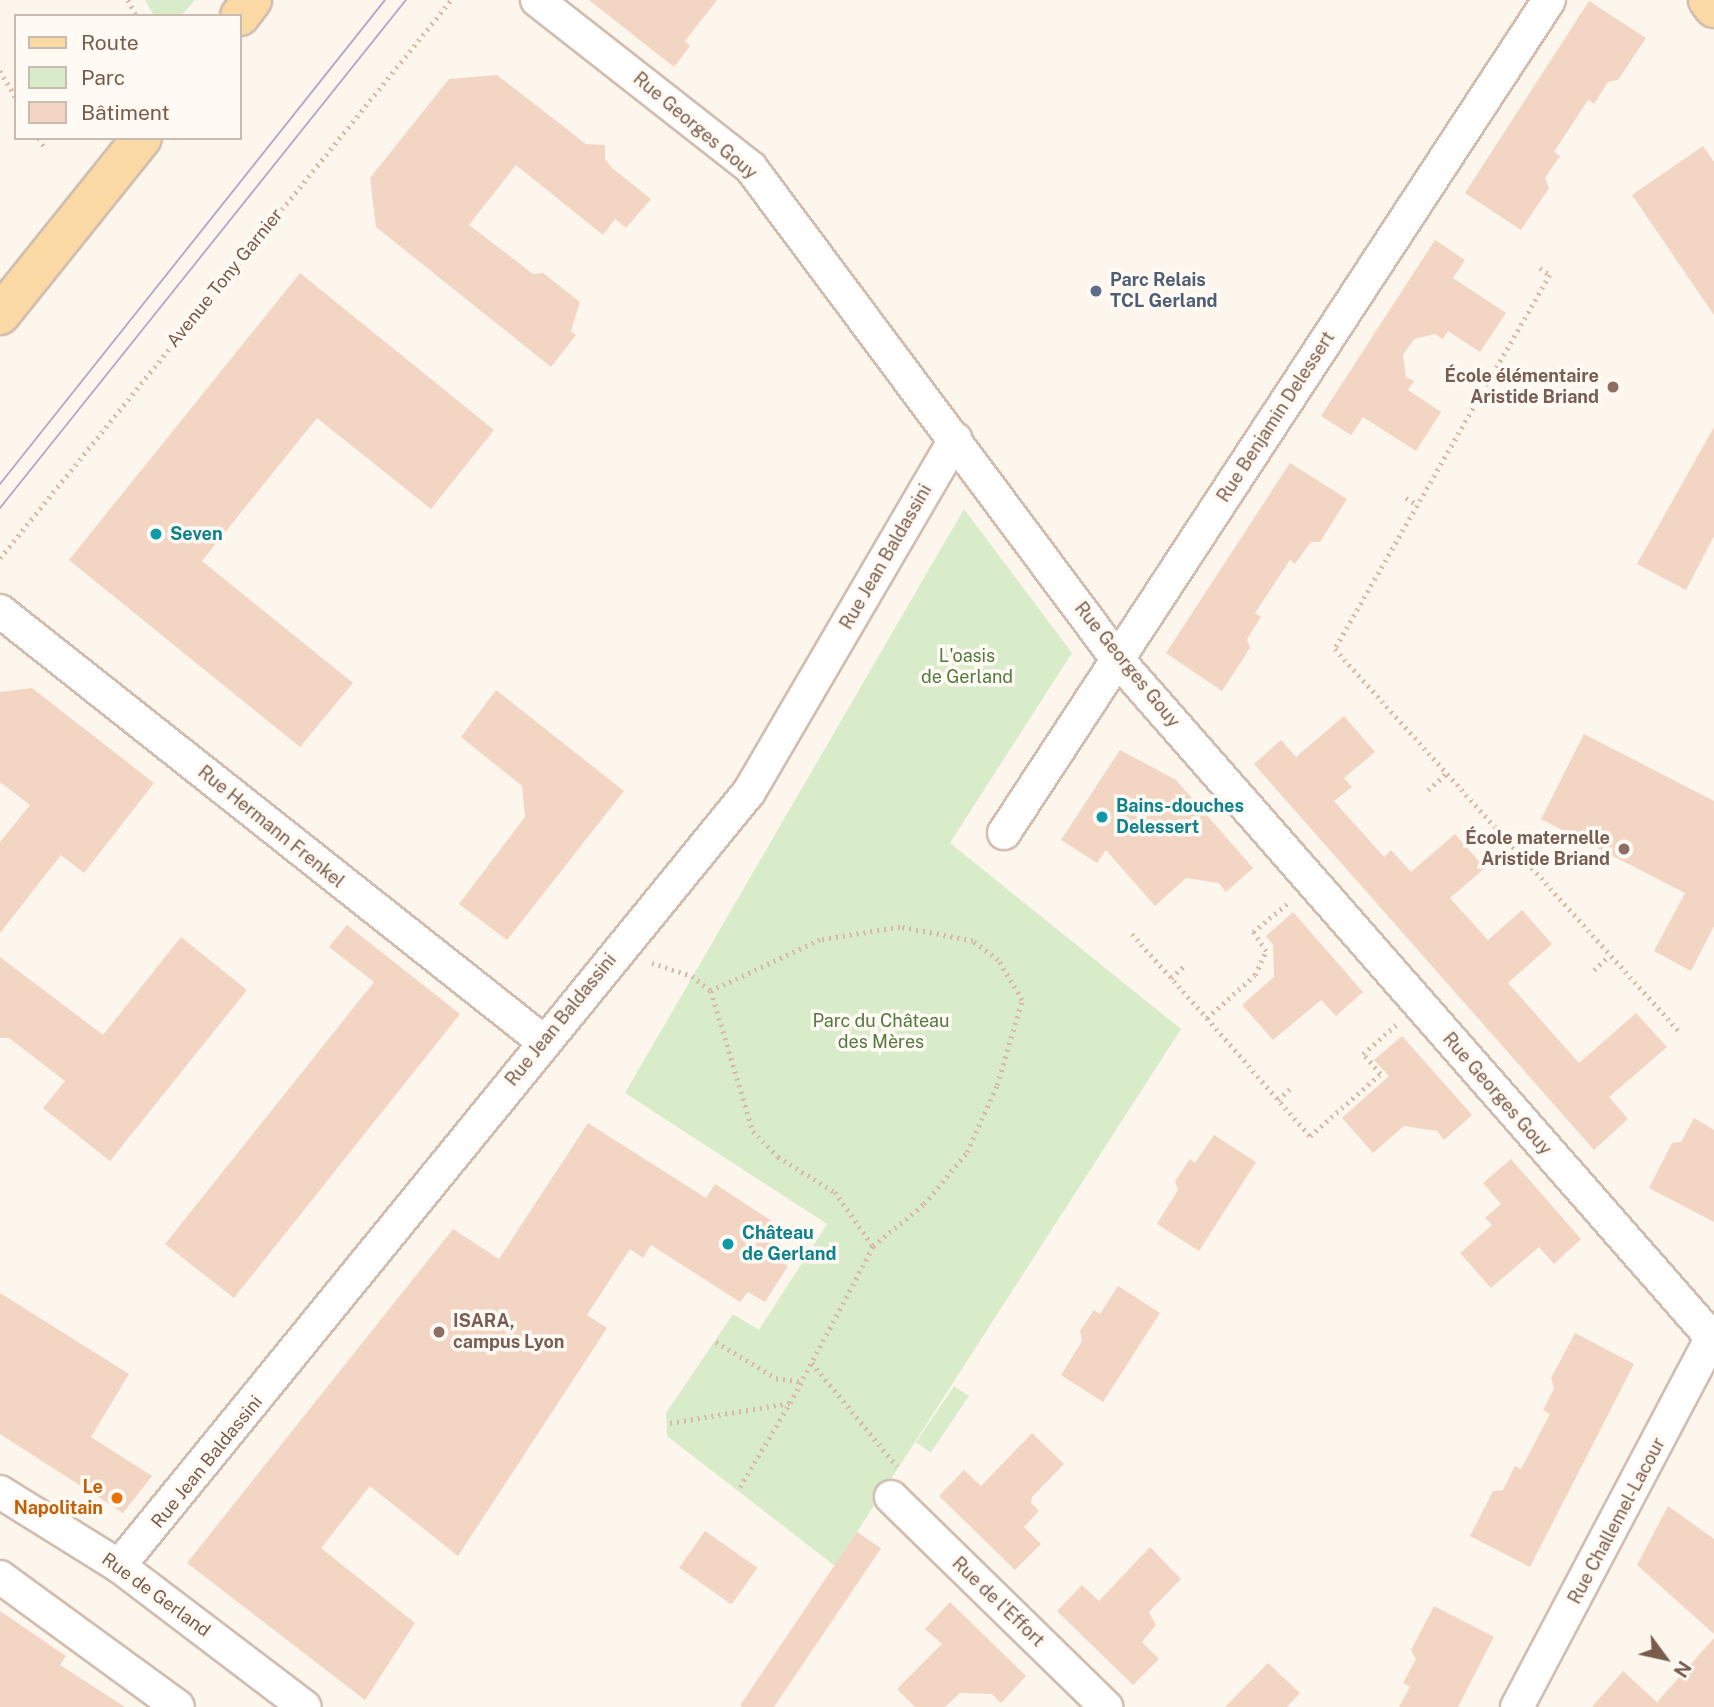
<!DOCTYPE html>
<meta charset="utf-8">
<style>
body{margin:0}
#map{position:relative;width:1714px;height:1707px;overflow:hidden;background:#fdf6ec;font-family:"Public Sans",sans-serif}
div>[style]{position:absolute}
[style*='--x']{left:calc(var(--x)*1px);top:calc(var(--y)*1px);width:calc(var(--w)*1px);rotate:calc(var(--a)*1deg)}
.green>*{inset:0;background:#d8ecc9;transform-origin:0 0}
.building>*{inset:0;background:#f3d5c3;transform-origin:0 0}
.path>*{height:4.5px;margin-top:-2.25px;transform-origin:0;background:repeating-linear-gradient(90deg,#d9b8a5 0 2px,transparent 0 7px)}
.roads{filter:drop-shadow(2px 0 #d1beb0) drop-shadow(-2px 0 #d1beb0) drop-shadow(0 2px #d1beb0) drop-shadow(0 -2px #d1beb0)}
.minor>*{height:32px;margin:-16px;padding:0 16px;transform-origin:16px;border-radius:16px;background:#fff}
.major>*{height:38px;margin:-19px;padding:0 19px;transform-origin:19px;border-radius:19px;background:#fbd9a5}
.tram>*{height:2px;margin:-1px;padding:0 1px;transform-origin:1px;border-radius:1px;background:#b9a8c9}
.dots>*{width:19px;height:19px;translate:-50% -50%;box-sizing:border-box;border:4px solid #fffaf3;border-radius:50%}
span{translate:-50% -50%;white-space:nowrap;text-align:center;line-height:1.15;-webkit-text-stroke:7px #fffaf3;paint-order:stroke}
.street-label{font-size:18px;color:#7a5c4d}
.service-label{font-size:18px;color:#4e5e75;font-weight:700}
.left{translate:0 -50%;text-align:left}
.education-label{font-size:18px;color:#785e54;font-weight:700}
.right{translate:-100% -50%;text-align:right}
.culture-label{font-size:18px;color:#0d838f;font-weight:700}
.park-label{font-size:18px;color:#537a41}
.food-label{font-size:18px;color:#c56008;font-weight:700}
.legend{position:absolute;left:14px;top:14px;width:228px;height:126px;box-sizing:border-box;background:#fffaf3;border:2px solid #cabbb1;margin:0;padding:9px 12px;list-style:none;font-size:21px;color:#7a5c4d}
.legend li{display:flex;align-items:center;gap:14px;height:35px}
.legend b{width:35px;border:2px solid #cabbb1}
.north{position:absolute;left:1630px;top:1623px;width:70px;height:70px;-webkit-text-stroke:5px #fffaf3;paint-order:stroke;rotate:123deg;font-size:19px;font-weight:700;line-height:28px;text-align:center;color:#7a5c4d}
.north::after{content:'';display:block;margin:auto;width:24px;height:32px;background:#7a5c4d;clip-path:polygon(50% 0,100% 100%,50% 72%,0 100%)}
</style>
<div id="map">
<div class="green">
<i style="clip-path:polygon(145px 0,195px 0,181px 16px,154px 16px)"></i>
<i style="clip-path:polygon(964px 509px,1072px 653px,950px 843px,1181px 1029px,835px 1566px,667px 1436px,666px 1413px,733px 1314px,759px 1330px,827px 1224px,625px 1093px)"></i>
<i style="left:954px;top:1386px;width:18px;height:68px;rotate:34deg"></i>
</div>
<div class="building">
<i style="clip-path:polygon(589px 0,717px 0,685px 41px,690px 46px,674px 67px)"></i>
<i style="clip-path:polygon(1589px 1px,1646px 38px,1618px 80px,1608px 82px,1594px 104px,1588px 100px,1554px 152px,1560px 156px,1545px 178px,1549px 188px,1521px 230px,1465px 193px)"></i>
<i style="clip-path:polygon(497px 75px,586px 144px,605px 145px,605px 159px,612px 168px,651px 199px,626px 228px,615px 219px,603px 235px,516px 165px,469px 225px,533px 274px,543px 273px,580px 302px,571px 331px,576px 335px,551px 367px,376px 227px,370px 178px,449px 79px)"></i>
<i style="clip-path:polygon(1703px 146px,1714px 162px,1714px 315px,1632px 195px)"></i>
<i style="clip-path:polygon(1435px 240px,1465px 260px,1453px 278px,1506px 313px,1480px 352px,1448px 331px,1443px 339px,1435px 334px,1414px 339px,1403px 355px,1406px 377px,1414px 381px,1408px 390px,1441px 412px,1416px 451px,1363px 417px,1351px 435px,1321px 416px)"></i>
<i style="clip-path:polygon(300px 273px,494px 430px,431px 509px,317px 418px,202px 561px,353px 683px,300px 747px,69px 560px)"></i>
<i style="clip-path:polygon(1714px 427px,1714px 536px,1686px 590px,1637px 564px)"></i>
<i style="clip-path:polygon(1290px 463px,1347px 499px,1320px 542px,1311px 542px,1295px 564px,1290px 560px,1255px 613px,1261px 617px,1247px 639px,1250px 648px,1222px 691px,1166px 653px)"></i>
<i style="clip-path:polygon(32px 688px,154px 783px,84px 873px,61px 855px,0 933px,0 842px,30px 805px,0 782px,0 692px)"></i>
<i style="clip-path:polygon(496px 690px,624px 791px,507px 940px,459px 904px,525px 817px,522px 786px,461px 737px)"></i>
<i style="clip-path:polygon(1344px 716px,1375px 752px,1344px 778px,1352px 787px,1334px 801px,1384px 857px,1391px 850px,1411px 872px,1455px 834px,1485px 868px,1450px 898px,1488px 940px,1522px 910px,1552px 944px,1508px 983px,1579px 1063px,1636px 1013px,1667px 1047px,1609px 1097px,1628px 1119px,1594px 1150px,1254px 764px,1281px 740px,1296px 757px)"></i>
<i style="clip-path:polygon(1584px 734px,1714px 801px,1714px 926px,1691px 971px,1654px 951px,1685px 893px,1541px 819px)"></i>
<i style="clip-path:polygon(1120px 750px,1176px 780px,1253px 868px,1226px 892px,1219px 883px,1186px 878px,1155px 906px,1106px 850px,1097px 863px,1061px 840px)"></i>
<i style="clip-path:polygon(1293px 912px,1363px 992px,1336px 1016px,1321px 1000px,1273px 1040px,1242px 1005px,1274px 977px,1273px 945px,1266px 936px)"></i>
<i style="clip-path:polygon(347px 925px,460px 1014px,234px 1298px,165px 1244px,374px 982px,329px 947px)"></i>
<i style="clip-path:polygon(181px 937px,247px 990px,110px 1161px,43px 1108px,65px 1081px,9px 1038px,0 1038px,0 957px,103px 1035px)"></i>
<i style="clip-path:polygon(1402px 1036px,1472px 1115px,1444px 1140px,1437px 1131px,1404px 1126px,1373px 1153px,1342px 1118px,1389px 1076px,1374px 1060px)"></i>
<i style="clip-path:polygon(1694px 1118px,1714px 1130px,1714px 1222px,1649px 1188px,1672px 1143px,1681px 1142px)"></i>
<i style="clip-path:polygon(588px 1123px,706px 1198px,715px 1184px,787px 1231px,771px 1255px,788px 1266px,765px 1302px,748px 1292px,740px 1302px,651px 1245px,643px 1258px,630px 1249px,587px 1315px,607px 1328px,458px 1556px,370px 1486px,321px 1548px,415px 1623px,365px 1700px,187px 1563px,453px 1229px,499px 1259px)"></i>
<i style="clip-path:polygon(1214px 1135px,1256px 1162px,1199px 1251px,1157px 1224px,1178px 1190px,1175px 1181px,1190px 1159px,1195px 1163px)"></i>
<i style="clip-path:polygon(1511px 1159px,1581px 1239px,1554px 1264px,1539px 1247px,1491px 1288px,1460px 1253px,1492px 1225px,1485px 1218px,1501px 1204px,1483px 1183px)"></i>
<i style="clip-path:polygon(1118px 1286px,1160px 1313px,1103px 1402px,1061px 1375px,1082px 1341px,1080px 1331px,1094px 1310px,1100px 1314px)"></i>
<i style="clip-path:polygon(0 1293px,129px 1374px,91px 1437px,152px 1476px,123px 1513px,0 1434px)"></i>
<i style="clip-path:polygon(1575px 1333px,1634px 1364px,1530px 1567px,1470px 1536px,1493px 1491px,1503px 1490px,1515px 1466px,1521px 1469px,1550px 1414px,1543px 1410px,1554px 1389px,1551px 1378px)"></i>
<i style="clip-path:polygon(1032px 1433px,1064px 1464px,1032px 1497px,1031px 1503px,1039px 1511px,1024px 1527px,1041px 1544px,1015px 1570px,939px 1496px,964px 1470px,981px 1486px)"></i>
<i style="clip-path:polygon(1668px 1506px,1714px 1539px,1714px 1634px,1637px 1565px)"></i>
<i style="left:705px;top:1531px;width:64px;height:45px;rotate:35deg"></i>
<i style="left:857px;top:1532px;width:29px;height:209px;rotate:34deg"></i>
<i style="clip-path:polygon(1150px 1547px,1181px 1579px,1149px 1612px,1156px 1625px,1142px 1642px,1159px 1659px,1133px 1685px,1057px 1611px,1082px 1585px,1099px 1601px)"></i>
<i style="clip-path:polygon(950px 1602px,1026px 1676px,1001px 1703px,992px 1694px,960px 1693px,945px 1707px,915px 1707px,897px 1689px,942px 1644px,925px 1629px)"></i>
<i style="clip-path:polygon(1434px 1606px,1494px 1637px,1458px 1707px,1399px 1707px,1410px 1687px,1403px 1683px,1416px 1659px,1411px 1650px)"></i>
<i style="clip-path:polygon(0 1611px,66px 1656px,60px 1665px,125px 1707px,0 1707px)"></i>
<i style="clip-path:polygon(1714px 1638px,1714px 1707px,1592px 1707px,1623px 1671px,1657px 1702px)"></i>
<i style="clip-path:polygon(1268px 1663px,1300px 1693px,1287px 1707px,1225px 1707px)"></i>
</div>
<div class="path">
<i style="--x:128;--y:0;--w:18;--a:61"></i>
<i style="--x:0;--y:71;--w:31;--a:59"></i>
<i style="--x:39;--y:138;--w:12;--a:59"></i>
<i style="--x:1540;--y:268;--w:12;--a:35"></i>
<i style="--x:1550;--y:275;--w:431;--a:119.9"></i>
<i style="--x:1335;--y:649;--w:513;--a:48"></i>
<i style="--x:1406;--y:498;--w:13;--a:32"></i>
<i style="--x:0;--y:558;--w:717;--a:-51.05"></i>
<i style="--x:1428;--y:790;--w:25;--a:-42"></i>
<i style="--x:1132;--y:934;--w:113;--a:48.2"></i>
<i style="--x:1207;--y:1018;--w:64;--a:-41.9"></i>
<i style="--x:1255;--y:975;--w:26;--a:-65"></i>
<i style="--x:1266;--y:951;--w:23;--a:-124"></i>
<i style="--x:1253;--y:932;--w:47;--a:-39.8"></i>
<i style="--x:652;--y:963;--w:42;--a:18"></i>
<i style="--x:692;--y:976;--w:24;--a:38"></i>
<i style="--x:711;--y:991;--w:146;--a:73.3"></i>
<i style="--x:753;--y:1131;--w:36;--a:46"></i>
<i style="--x:778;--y:1157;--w:67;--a:31.6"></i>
<i style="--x:835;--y:1192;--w:66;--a:54.9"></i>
<i style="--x:1594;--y:970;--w:21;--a:-43"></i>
<i style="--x:1171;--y:978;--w:19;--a:-43"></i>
<i style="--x:1207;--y:1018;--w:157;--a:48.9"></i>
<i style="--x:1310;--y:1136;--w:94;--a:-41.5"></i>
<i style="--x:1380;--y:1074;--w:26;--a:-130"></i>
<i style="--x:1363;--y:1054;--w:45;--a:-41.4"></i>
<i style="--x:1278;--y:1100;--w:16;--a:-43"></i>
<i style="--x:716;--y:1342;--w:70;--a:31"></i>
<i style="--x:776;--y:1378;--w:26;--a:9"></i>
<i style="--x:812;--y:1363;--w:134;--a:50.5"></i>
<i style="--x:670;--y:1423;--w:122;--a:-9.5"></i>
<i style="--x:790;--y:1403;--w:178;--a:-62.1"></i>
<i style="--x:873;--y:1246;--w:66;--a:-39.5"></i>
<i style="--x:924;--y:1204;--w:67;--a:-50.4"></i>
<i style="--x:967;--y:1152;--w:73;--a:-65.9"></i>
<i style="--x:997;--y:1085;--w:89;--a:-73.6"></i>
<i style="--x:1022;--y:1000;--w:47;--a:-121"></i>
<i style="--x:998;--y:960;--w:31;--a:-143"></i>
<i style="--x:973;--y:941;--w:74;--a:-169.1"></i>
<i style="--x:900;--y:927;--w:81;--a:170.8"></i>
<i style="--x:820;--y:940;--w:120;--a:154.9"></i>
<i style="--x:740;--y:1487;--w:96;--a:-59.4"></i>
</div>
<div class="roads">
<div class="minor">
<i style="--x:537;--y:0;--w:272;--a:38.1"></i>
<i style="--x:751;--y:168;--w:614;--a:53.28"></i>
<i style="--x:1118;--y:660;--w:904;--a:48.77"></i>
<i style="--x:0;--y:611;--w:693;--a:38.38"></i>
<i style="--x:1004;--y:833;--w:995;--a:-56.8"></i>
<i style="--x:0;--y:1492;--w:140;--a:31.9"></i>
<i style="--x:119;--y:1566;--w:233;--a:37.2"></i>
<i style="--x:891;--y:1497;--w:301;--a:44.3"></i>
<i style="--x:119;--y:1566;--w:998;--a:-50.86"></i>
<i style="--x:749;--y:792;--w:409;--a:-59.7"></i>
<i style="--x:0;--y:1577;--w:220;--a:36.1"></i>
<i style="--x:1517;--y:1707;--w:422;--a:-62.2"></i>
</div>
<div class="major">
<i style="--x:1708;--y:0;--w:10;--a:53"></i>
<i style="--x:240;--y:16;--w:20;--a:-53"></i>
<i style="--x:0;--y:315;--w:227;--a:-51.3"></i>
</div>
</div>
<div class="tram">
<i style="--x:0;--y:484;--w:618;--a:-51.5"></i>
<i style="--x:0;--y:508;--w:650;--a:-51.37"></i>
</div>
<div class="dots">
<i style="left:1096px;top:291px;background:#5c6f8a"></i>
<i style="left:1613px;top:387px;background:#8d6e63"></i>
<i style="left:156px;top:534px;background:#0f9aa8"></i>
<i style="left:1102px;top:817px;background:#0f9aa8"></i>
<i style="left:1624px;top:849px;background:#8d6e63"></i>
<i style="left:728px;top:1244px;background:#0f9aa8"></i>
<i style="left:439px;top:1332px;background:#8d6e63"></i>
<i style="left:117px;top:1498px;background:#e8710a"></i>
</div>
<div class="street-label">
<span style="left:695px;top:126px;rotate:40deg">Rue Georges Gouy</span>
<span style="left:225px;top:278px;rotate:-51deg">Avenue Tony Garnier</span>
<span style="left:1276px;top:417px;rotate:-57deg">Rue Benjamin Delessert</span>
<span style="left:886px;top:557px;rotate:-60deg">Rue Jean Baldassini</span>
<span style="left:1127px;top:665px;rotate:51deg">Rue Georges Gouy</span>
<span style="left:271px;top:827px;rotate:39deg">Rue Hermann Frenkel</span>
<span style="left:561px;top:1020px;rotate:-51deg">Rue Jean Baldassini</span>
<span style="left:1497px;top:1094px;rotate:49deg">Rue Georges Gouy</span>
<span style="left:207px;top:1462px;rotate:-51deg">Rue Jean Baldassini</span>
<span style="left:1617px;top:1521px;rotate:-62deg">Rue Challemel-Lacour</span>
<span style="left:156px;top:1595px;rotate:36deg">Rue de Gerland</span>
<span style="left:998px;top:1602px;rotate:44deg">Rue de l'Effort</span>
</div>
<div class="service-label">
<span class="left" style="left:1110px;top:291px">Parc Relais<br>TCL Gerland</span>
</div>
<div class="education-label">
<span class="right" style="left:1599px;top:387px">École élémentaire<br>Aristide Briand</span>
<span class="right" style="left:1610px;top:849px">École maternelle<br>Aristide Briand</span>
<span class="left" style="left:453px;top:1332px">ISARA,<br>campus Lyon</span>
</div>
<div class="culture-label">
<span class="left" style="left:170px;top:534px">Seven</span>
<span class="left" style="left:1116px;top:817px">Bains-douches<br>Delessert</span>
<span class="left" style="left:742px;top:1244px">Château<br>de Gerland</span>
</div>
<div class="park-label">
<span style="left:967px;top:667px">L'oasis<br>de Gerland</span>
<span style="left:881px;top:1032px">Parc du Château<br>des Mères</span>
</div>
<div class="food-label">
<span class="right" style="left:103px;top:1498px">Le<br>Napolitain</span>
</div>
<ul class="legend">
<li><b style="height:9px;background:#fbd9a5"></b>Route</li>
<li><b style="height:19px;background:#d8ecc9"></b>Parc</li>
<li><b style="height:19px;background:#f3d5c3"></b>Bâtiment</li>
</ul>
<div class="north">N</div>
</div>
